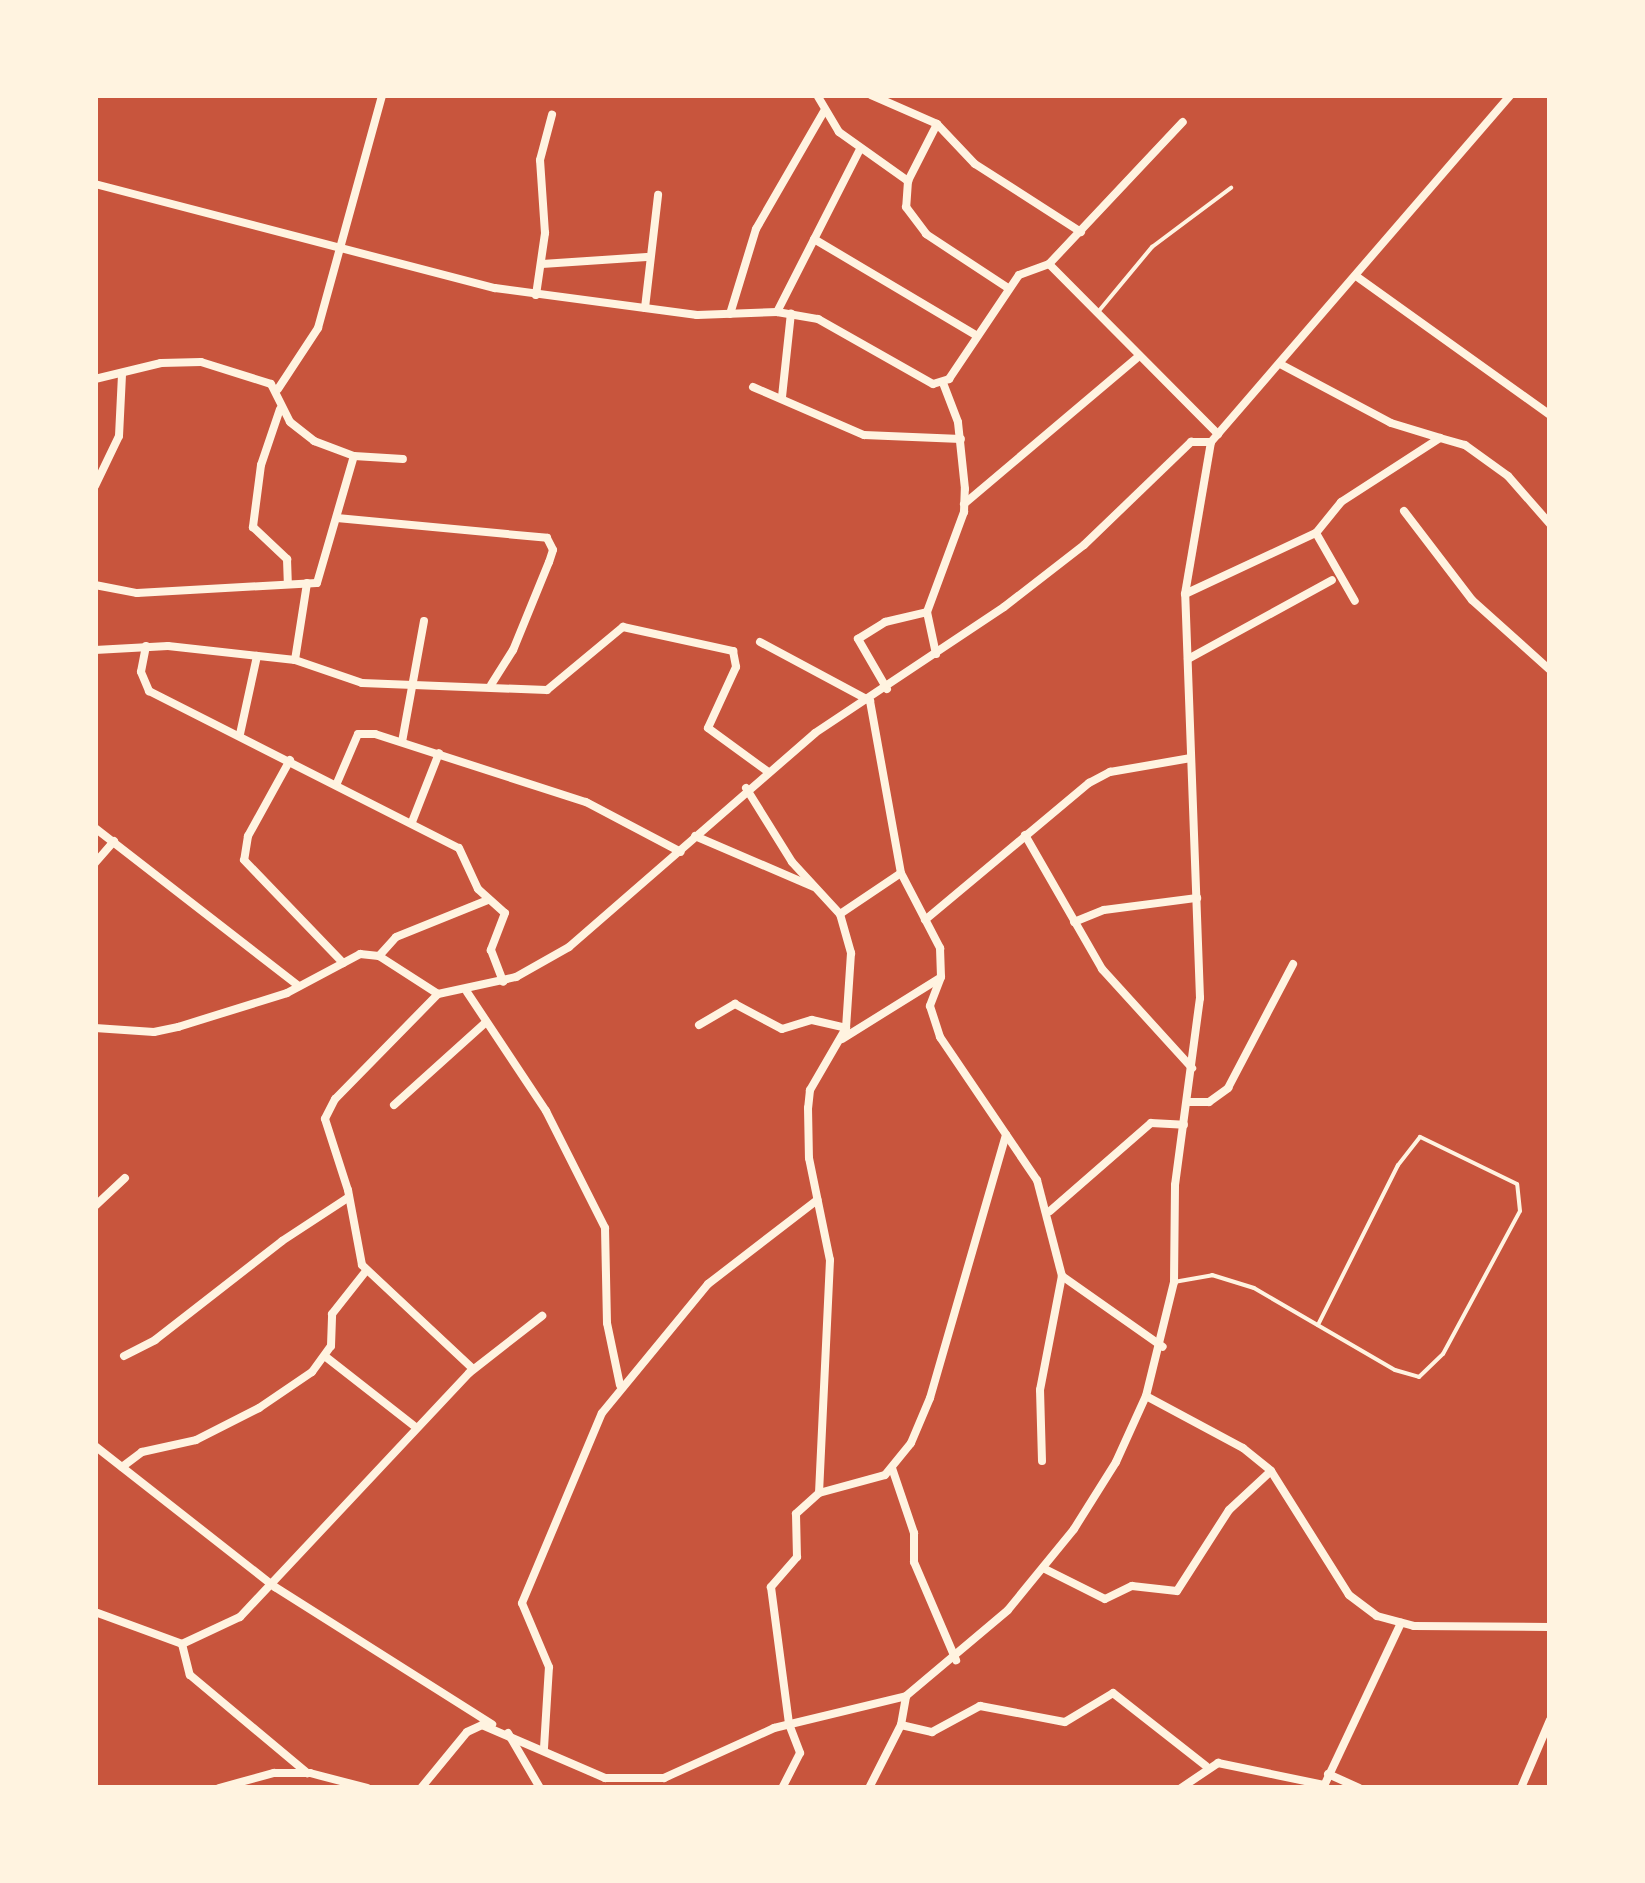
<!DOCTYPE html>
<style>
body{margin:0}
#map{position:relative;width:1645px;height:1883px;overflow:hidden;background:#c8553d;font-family:Mulish,sans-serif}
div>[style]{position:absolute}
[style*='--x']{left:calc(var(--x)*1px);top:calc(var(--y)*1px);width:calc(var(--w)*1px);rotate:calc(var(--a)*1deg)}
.service>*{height:4px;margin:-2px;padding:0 2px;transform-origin:2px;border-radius:2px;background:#fff3e0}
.minor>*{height:8px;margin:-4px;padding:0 4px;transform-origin:4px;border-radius:4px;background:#fff3e0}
span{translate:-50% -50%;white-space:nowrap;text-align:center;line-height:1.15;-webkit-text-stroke:8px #fff3e0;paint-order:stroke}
.frame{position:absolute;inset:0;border:98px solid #fff3e0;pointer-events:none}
</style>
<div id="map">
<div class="service">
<i style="--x:1098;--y:312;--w:85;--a:-50.3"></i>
<i style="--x:1152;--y:247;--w:99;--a:-36.8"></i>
<i style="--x:1174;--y:1282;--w:39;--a:-10"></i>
<i style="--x:1212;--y:1275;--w:44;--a:17.2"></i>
<i style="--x:1254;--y:1288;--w:163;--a:30.2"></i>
<i style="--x:1395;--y:1370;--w:25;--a:16"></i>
<i style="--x:1419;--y:1377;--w:33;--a:-44"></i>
<i style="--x:1443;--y:1354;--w:162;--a:-61.7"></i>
<i style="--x:1520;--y:1211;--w:27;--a:-96"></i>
<i style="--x:1517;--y:1184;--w:108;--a:-154.1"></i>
<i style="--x:1420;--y:1137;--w:36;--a:128"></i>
<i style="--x:1398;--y:1165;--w:179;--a:116.6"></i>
</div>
<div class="minor">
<i style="--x:817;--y:95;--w:43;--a:59.3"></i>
<i style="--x:839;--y:132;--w:85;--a:35.4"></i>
<i style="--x:871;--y:95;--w:72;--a:23.7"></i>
<i style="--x:937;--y:124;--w:55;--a:46.5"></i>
<i style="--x:975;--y:164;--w:126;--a:32.7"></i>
<i style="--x:937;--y:124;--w:64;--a:117"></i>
<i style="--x:908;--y:181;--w:26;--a:94"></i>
<i style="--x:906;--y:207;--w:34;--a:53"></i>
<i style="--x:926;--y:234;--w:98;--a:33.4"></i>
<i style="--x:95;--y:184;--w:413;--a:14.6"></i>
<i style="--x:495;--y:288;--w:204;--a:7.6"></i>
<i style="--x:697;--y:315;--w:80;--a:-2.1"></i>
<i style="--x:777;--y:312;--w:42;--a:9.7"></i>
<i style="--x:818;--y:319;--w:132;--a:29.5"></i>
<i style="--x:933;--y:384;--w:17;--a:-17"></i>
<i style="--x:949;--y:379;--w:125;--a:-56.1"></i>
<i style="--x:1019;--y:275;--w:32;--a:-20"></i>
<i style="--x:1049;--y:264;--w:240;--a:45.2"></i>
<i style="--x:814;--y:239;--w:188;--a:30.7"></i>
<i style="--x:542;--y:264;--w:105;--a:-3.8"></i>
<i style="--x:1049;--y:264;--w:195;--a:-46.7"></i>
<i style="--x:1356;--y:276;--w:239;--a:35.6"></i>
<i style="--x:536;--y:295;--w:63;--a:-81.7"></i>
<i style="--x:545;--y:233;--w:73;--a:-93.9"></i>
<i style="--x:540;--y:160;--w:47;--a:-75.1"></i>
<i style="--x:645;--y:308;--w:114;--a:-83.4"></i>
<i style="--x:777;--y:312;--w:181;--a:-63"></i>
<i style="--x:730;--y:314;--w:89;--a:-73"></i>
<i style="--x:756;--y:229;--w:136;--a:-60"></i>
<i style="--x:1282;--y:365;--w:123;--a:28"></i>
<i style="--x:1391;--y:423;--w:51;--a:17"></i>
<i style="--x:95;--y:379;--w:68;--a:-13.6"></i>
<i style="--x:161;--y:363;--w:40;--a:-1.4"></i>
<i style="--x:201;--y:362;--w:73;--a:17.4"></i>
<i style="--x:271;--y:384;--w:42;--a:63.4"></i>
<i style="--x:290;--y:422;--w:31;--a:38"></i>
<i style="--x:314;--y:441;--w:43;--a:20.6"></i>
<i style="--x:354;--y:456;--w:49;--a:3.5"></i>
<i style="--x:753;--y:387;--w:121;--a:23.4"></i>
<i style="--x:864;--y:435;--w:97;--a:2.4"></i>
<i style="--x:278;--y:389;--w:73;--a:-56.7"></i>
<i style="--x:318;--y:328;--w:242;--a:-74.6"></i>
<i style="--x:782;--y:397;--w:84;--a:-83.9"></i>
<i style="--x:280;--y:409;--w:59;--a:108.7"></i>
<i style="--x:261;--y:465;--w:63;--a:97.4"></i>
<i style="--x:253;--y:527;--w:47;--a:43.3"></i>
<i style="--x:287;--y:559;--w:25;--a:88"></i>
<i style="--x:95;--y:486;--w:55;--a:-64.4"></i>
<i style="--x:119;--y:436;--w:62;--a:-87.2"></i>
<i style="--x:964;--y:504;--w:226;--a:-40.2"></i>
<i style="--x:1404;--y:511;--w:112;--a:52.6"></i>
<i style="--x:1472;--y:600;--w:105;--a:41.9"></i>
<i style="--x:337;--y:518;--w:211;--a:5.4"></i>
<i style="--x:547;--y:538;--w:13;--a:63"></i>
<i style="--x:553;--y:550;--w:13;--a:108"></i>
<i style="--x:549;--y:562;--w:95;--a:112.2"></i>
<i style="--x:513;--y:650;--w:41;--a:122.2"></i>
<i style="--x:1316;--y:533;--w:78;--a:60.2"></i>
<i style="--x:95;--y:585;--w:43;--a:10.8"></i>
<i style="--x:137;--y:593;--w:180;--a:-3.2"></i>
<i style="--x:317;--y:583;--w:132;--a:-73.8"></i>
<i style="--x:1185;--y:594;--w:145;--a:-25"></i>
<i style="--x:1316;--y:533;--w:40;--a:-51"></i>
<i style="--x:1341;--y:502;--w:118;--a:-32.9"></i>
<i style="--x:1440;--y:438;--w:26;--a:16"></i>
<i style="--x:1465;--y:445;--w:53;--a:35.8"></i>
<i style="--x:1508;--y:476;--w:64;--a:48.8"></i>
<i style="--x:760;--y:642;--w:125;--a:28.2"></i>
<i style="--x:870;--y:701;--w:175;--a:79.8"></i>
<i style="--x:901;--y:873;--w:85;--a:62.5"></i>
<i style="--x:940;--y:948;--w:29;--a:88"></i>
<i style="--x:941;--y:977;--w:31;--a:111"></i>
<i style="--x:930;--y:1006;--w:33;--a:72"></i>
<i style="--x:940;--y:1037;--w:173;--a:55.9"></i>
<i style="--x:1037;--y:1180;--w:99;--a:75.4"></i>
<i style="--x:1062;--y:1276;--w:123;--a:35.1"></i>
<i style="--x:146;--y:646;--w:26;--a:101"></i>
<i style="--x:141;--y:672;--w:21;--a:67"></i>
<i style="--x:149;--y:691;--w:347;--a:26.9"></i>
<i style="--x:459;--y:848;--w:45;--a:65.1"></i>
<i style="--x:478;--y:889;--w:36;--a:42"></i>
<i style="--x:505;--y:913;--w:40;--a:111"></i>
<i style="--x:491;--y:950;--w:34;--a:69"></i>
<i style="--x:95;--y:650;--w:73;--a:-3.1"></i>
<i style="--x:168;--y:646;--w:128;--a:6.3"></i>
<i style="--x:295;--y:660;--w:71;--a:18.9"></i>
<i style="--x:362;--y:683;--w:185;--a:2.2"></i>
<i style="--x:547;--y:690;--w:99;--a:-39.7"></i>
<i style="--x:623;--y:627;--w:113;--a:12.3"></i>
<i style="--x:733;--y:651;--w:16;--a:79"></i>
<i style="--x:736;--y:667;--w:67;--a:114.7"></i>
<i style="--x:708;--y:728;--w:73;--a:36.1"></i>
<i style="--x:936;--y:654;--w:43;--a:-102.1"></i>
<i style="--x:927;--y:612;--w:107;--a:-69.7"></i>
<i style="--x:964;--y:512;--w:23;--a:-88"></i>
<i style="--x:965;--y:489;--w:67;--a:-96"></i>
<i style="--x:958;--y:422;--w:42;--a:-111"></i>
<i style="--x:1188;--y:659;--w:164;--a:-28.7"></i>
<i style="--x:295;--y:660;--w:78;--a:-81.1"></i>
<i style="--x:887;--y:689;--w:58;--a:-120.1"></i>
<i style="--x:858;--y:639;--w:32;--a:-32"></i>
<i style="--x:885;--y:622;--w:43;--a:-13.4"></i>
<i style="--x:240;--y:734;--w:80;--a:-77.7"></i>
<i style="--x:402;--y:742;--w:123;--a:-79.7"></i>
<i style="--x:290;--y:760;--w:87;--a:118.9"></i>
<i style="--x:248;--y:836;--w:24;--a:99"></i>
<i style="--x:244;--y:860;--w:143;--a:46.1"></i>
<i style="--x:337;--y:783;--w:53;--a:-66.8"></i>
<i style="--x:358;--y:734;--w:17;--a:0"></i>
<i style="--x:375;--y:734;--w:222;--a:17.9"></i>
<i style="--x:586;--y:802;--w:107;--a:27.8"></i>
<i style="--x:746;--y:788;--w:87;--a:58.1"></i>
<i style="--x:792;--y:862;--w:71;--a:47.3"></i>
<i style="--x:840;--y:914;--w:41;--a:74.2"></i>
<i style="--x:851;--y:953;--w:75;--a:93.8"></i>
<i style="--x:846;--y:1028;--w:72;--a:120.1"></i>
<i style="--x:810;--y:1090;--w:18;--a:96"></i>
<i style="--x:808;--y:1108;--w:50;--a:88.9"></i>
<i style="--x:809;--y:1158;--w:104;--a:78.4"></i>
<i style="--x:830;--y:1260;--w:233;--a:92.7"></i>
<i style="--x:819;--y:1493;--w:31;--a:138"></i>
<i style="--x:796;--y:1514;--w:43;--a:88.7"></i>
<i style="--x:797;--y:1557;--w:40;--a:131"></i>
<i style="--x:771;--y:1587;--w:138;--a:82.5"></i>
<i style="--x:789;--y:1724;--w:31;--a:69"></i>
<i style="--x:800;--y:1753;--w:39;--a:117"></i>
<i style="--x:412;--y:822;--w:74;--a:-68.6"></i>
<i style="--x:95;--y:828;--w:258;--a:37.8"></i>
<i style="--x:1025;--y:835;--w:155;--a:60.1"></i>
<i style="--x:1102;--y:969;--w:134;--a:47.7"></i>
<i style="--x:695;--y:836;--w:129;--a:23.2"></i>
<i style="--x:95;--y:863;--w:29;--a:-49"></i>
<i style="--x:840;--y:914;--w:73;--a:-33.9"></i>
<i style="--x:925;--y:920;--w:214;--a:-39.9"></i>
<i style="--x:1089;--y:783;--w:24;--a:-28"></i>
<i style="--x:1110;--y:772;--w:82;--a:-9.8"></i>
<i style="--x:1074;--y:922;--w:32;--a:-22"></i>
<i style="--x:1104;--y:910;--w:94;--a:-7.4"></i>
<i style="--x:379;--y:956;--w:25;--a:-48"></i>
<i style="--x:396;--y:937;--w:99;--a:-21.9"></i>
<i style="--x:467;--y:992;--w:143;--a:56.4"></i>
<i style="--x:546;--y:1111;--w:131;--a:63.2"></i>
<i style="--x:605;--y:1228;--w:95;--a:88.8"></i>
<i style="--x:607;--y:1323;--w:63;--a:78.2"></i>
<i style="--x:438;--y:994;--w:147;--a:134.4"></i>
<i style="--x:335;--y:1099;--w:22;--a:117"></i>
<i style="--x:325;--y:1119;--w:75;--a:72.1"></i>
<i style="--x:348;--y:1190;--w:76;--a:79.4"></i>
<i style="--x:362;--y:1265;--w:152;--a:43.1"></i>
<i style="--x:699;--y:1025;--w:42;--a:-30.3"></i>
<i style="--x:735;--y:1004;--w:53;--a:28"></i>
<i style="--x:782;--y:1029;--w:31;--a:-17"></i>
<i style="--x:812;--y:1020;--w:35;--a:13"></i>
<i style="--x:95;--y:1028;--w:59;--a:3.9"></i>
<i style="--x:154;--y:1032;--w:25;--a:-12"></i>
<i style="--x:178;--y:1027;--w:114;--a:-17.3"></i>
<i style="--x:287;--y:993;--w:83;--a:-28.1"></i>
<i style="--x:360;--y:954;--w:19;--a:6"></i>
<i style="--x:379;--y:956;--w:70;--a:32.8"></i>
<i style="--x:438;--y:994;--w:80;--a:-12.3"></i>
<i style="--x:516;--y:977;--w:61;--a:-29.5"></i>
<i style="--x:569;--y:947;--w:326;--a:-41"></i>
<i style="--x:815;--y:733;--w:227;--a:-33.7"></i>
<i style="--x:1004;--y:607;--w:101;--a:-37.8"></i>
<i style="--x:1084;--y:545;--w:149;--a:-43.9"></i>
<i style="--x:1191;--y:442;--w:20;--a:0"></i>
<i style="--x:842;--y:1039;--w:115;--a:-31.9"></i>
<i style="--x:1187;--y:1102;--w:22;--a:0"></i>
<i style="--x:1209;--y:1102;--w:24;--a:-36"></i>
<i style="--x:1228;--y:1088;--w:140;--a:-62.3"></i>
<i style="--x:394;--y:1105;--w:121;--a:-42"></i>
<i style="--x:95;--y:1206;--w:41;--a:-43"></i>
<i style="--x:1050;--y:1211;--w:134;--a:-41.1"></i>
<i style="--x:1151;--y:1123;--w:33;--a:3"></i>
<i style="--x:124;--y:1356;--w:35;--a:-27"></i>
<i style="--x:155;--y:1340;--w:161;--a:-37.9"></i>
<i style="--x:282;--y:1241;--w:80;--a:-33.3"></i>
<i style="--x:326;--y:1357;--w:115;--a:38"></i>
<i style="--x:1146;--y:1396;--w:110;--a:28.2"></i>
<i style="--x:1243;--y:1448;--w:36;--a:39"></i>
<i style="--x:1271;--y:1471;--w:146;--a:57.8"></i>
<i style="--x:1349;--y:1595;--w:35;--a:37"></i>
<i style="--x:1377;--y:1616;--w:38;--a:15"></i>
<i style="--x:1414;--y:1626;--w:136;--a:0.4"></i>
<i style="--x:95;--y:1446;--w:229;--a:38.1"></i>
<i style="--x:275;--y:1587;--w:257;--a:32.3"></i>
<i style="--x:1042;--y:1461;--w:71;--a:-91.6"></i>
<i style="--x:1040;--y:1390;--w:116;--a:-79.1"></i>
<i style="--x:122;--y:1467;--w:25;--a:-37"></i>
<i style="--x:142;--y:1452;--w:55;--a:-12.5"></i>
<i style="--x:196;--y:1440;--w:71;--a:-26.9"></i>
<i style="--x:259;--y:1408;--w:64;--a:-34.2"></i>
<i style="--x:312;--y:1372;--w:32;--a:-54"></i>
<i style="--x:331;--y:1346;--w:32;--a:-88"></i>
<i style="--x:332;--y:1314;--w:55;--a:-51.7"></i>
<i style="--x:892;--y:1468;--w:69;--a:71.3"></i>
<i style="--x:914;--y:1533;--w:29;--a:90"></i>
<i style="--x:914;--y:1562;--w:107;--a:66.8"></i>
<i style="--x:819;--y:1493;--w:68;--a:-15.3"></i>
<i style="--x:885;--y:1475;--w:41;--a:-50.9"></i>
<i style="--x:911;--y:1443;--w:49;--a:-67.1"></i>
<i style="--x:930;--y:1398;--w:274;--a:-73.9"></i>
<i style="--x:1043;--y:1568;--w:69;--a:26.6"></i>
<i style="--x:1105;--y:1599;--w:30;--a:-26"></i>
<i style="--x:1132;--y:1586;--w:45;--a:6.3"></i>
<i style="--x:1177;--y:1591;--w:96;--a:-57.3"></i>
<i style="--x:1229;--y:1510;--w:57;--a:-42.9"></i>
<i style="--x:95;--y:1612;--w:93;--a:20.2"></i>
<i style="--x:182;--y:1644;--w:64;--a:-25"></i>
<i style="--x:240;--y:1617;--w:335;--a:-46.8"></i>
<i style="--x:469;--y:1373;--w:93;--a:-38"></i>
<i style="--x:182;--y:1644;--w:32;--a:76"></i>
<i style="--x:190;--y:1675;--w:153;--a:39.9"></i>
<i style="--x:901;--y:1725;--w:32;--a:13"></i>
<i style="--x:932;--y:1732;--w:55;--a:-28.4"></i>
<i style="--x:980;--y:1706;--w:86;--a:10.7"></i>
<i style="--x:1065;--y:1722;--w:56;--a:-31.1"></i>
<i style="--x:1113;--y:1693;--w:118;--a:38.1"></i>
<i style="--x:508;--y:1733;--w:64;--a:59.8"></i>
<i style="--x:544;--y:1748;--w:81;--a:-86.5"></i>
<i style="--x:549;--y:1667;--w:69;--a:-112.9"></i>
<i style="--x:522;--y:1603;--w:206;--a:-67.2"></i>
<i style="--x:602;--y:1413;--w:167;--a:-50.6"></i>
<i style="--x:708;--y:1284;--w:138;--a:-37.6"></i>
<i style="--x:1328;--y:1774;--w:34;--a:24"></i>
<i style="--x:219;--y:1788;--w:57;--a:-15.3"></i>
<i style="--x:274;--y:1773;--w:36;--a:0"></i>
<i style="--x:310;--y:1773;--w:59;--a:14.7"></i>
<i style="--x:421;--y:1788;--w:72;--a:-50.6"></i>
<i style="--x:467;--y:1732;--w:17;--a:-25"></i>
<i style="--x:482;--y:1725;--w:134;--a:23.3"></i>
<i style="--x:605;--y:1778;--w:59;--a:0"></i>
<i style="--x:664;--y:1778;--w:121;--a:-24.4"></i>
<i style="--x:774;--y:1728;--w:136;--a:-13.6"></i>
<i style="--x:906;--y:1696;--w:133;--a:-40.1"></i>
<i style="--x:1008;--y:1610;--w:104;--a:-50.8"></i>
<i style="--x:1074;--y:1529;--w:79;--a:-57.9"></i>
<i style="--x:1116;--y:1462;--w:72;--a:-65.6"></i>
<i style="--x:1146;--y:1396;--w:117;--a:-76.2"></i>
<i style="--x:1174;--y:1282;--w:97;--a:-89.4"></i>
<i style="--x:1175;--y:1185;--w:189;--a:-82.4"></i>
<i style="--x:1200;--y:998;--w:404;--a:-92.1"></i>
<i style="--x:1185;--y:594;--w:154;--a:-80.3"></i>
<i style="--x:1211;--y:442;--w:459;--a:-49.2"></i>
<i style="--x:869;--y:1788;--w:71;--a:-63.1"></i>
<i style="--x:901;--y:1725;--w:29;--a:-80"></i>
<i style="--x:1181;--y:1788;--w:45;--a:-34"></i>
<i style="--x:1218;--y:1763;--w:108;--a:11.7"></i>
<i style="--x:1323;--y:1788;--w:183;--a:-64.7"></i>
<i style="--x:1521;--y:1788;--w:74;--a:-66.9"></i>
</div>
<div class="frame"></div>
</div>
